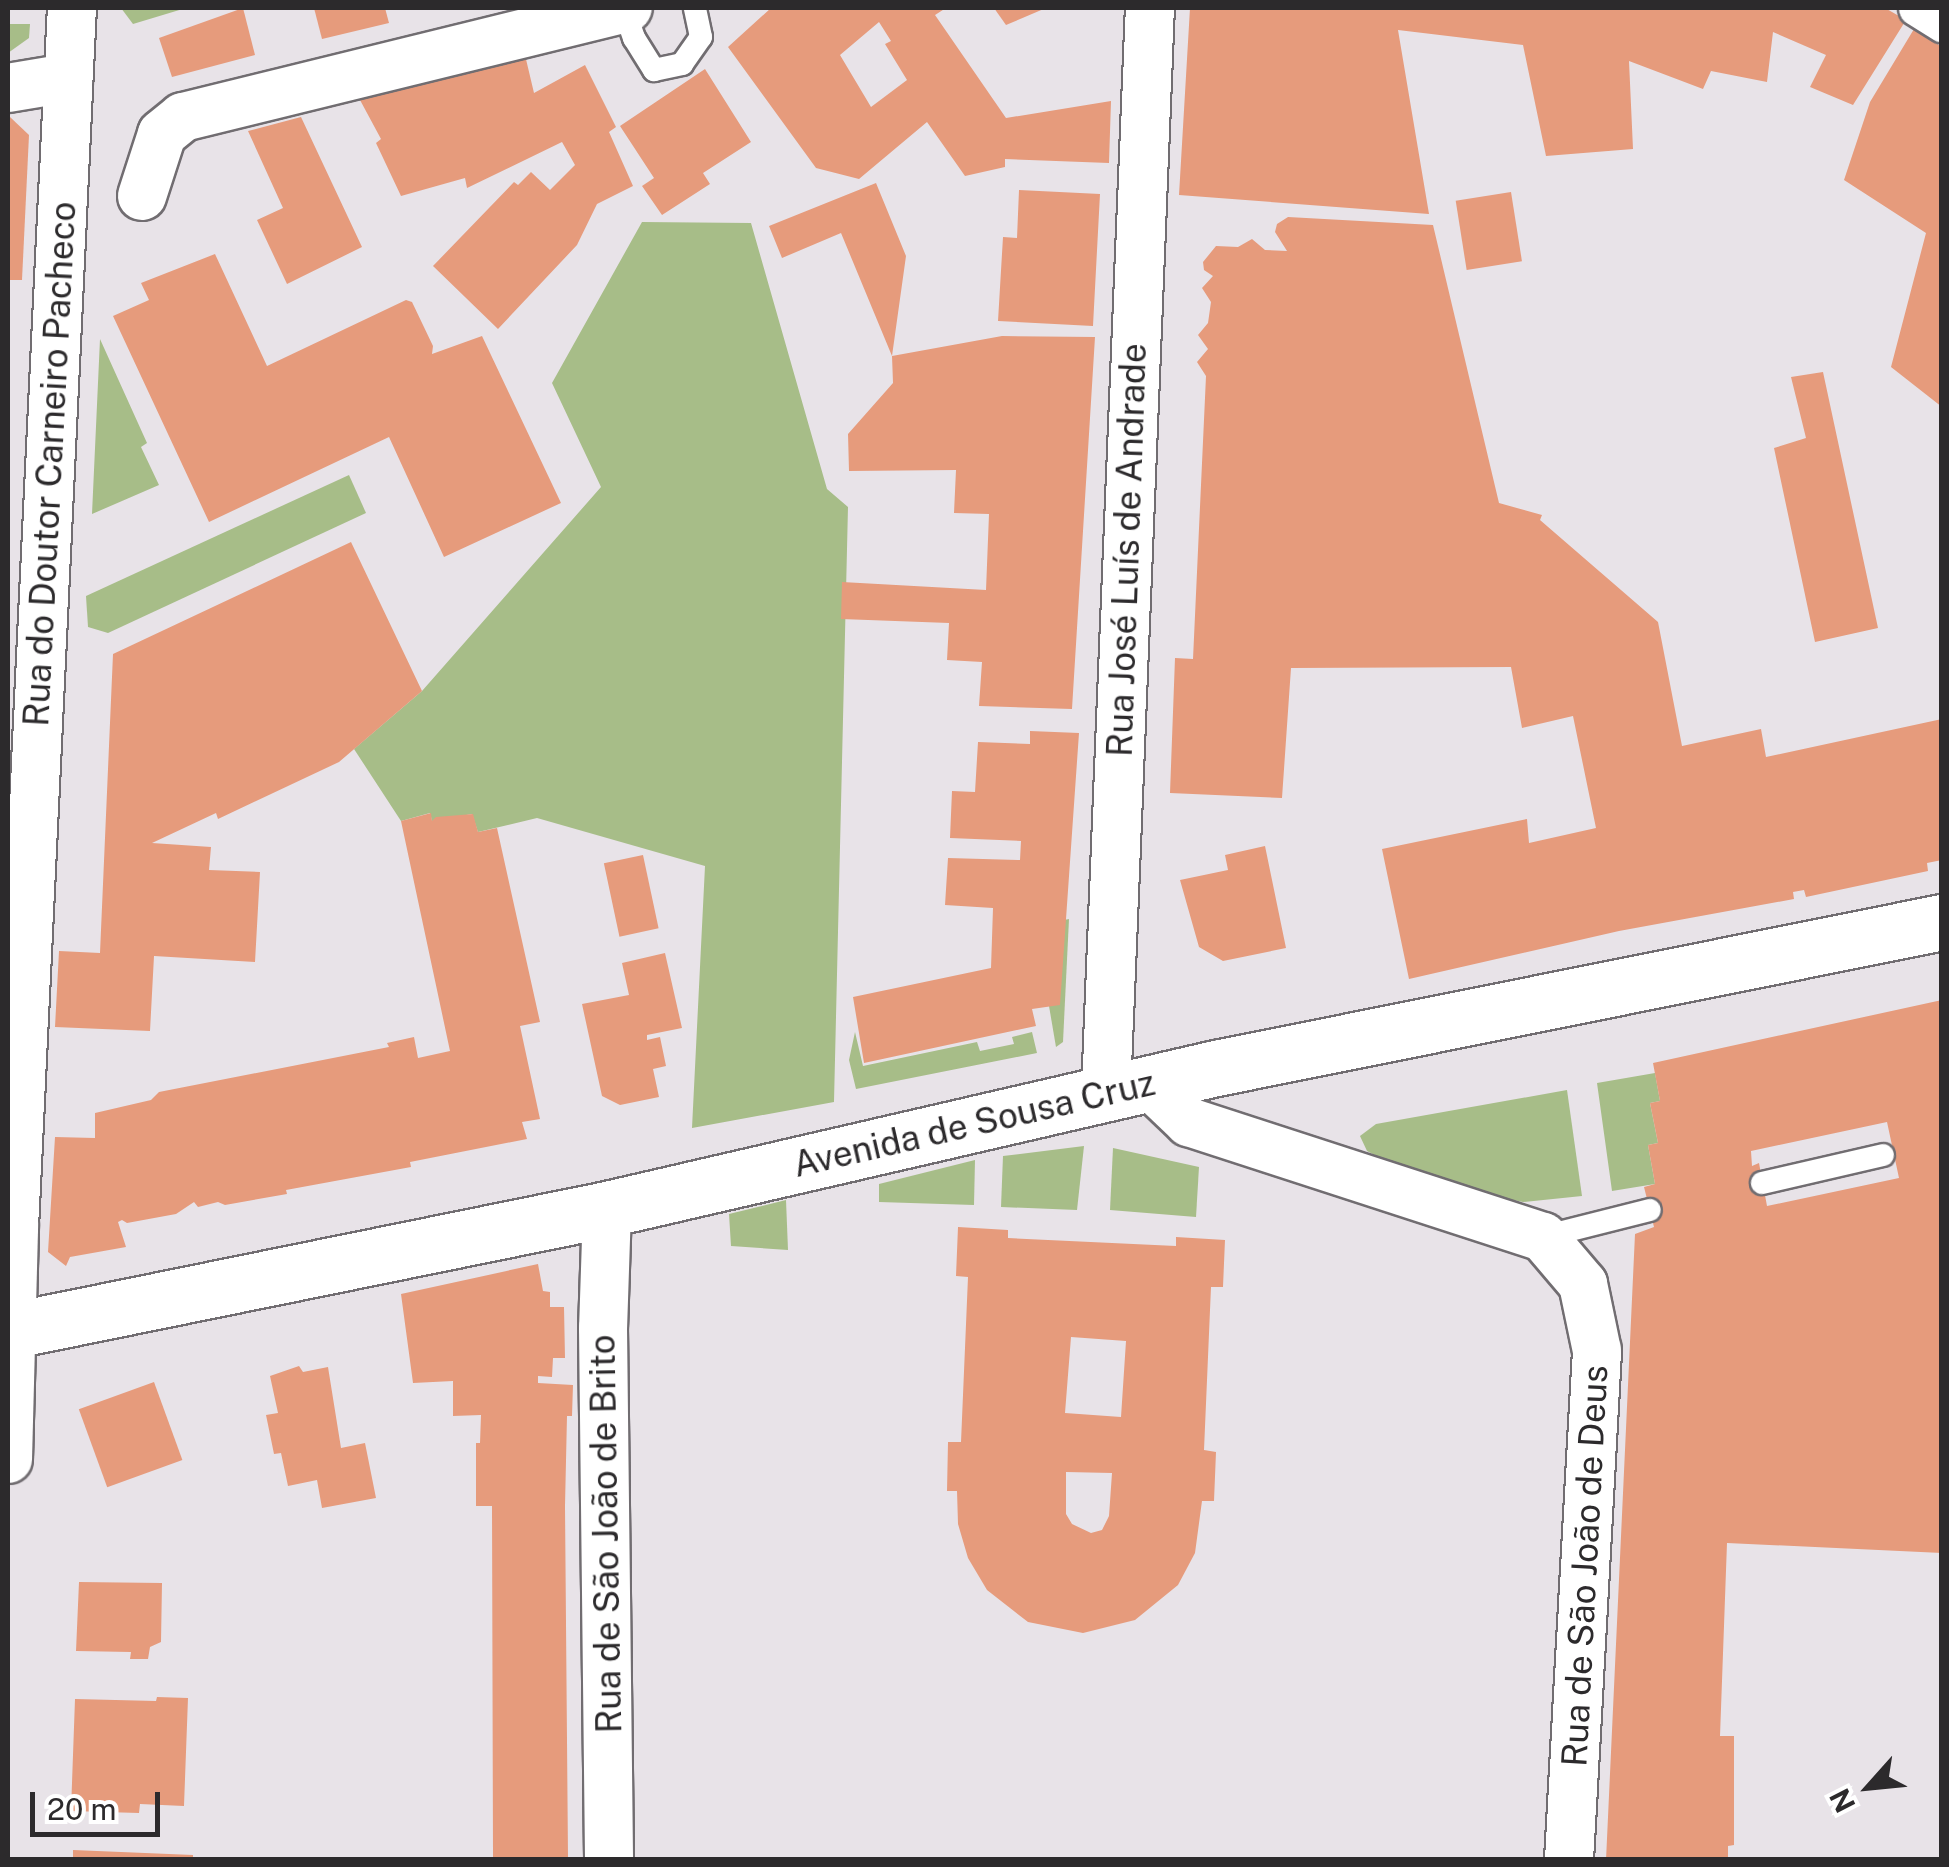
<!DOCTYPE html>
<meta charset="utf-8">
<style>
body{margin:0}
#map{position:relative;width:1949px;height:1867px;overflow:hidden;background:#e8e3e8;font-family:"Public Sans",sans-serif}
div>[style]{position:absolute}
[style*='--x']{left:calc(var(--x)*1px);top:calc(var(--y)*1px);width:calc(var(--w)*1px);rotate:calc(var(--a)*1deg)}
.green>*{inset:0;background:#a7bd88}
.building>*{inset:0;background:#e69b7c;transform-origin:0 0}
.roads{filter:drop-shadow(2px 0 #716d71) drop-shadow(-2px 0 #716d71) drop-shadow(0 2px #716d71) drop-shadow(0 -2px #716d71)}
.service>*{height:22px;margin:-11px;padding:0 11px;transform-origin:11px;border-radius:11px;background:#fff}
.pedestrian>*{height:35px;margin:-17.5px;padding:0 17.5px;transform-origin:17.5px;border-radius:17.5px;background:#fff}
.minor>*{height:48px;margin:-24px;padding:0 24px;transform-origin:24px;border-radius:24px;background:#fff}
.secondary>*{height:55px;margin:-27.5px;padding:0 27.5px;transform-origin:27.5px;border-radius:27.5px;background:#fff}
span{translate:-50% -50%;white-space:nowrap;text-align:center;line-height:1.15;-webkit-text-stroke:8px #fff;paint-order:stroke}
.street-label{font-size:35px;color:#2c2a2c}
.frame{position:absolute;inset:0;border:10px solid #2c2a2c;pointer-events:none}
.north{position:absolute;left:1819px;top:1737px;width:100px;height:100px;-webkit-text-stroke:8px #fff;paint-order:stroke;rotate:243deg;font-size:28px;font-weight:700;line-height:40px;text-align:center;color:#2c2a2c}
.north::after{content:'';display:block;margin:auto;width:35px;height:45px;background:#2c2a2c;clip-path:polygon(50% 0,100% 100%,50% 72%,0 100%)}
.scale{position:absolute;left:30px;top:1792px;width:130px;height:45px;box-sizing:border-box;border:5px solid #2c2a2c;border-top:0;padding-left:12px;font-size:30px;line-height:35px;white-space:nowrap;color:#2c2a2c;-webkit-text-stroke:8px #fff;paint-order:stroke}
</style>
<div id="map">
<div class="green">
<i style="clip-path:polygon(121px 8px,186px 8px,133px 24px)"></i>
<i style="clip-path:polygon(8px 24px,30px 24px,29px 38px,8px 53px)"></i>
<i style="clip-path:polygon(642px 222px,751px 223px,827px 489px,848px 507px,834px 1102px,692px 1128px,705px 866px,537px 818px,478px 832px,472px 814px,432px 821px,430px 813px,401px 821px,354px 749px,422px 691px,601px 487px,552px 383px)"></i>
<i style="clip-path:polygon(100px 339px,147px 443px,141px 447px,159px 485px,92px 514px)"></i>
<i style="clip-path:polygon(349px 475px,366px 513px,108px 633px,88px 627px,86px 596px)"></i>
<i style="clip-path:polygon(1069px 919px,1063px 1042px,1056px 1047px,1049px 1006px,1064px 920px)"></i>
<i style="clip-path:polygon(855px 1032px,863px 1066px,977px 1042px,980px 1051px,1014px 1044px,1012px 1037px,1032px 1032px,1037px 1053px,856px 1089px,849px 1060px)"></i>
<i style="clip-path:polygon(1655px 1073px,1660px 1101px,1650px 1103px,1658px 1143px,1648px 1145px,1655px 1184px,1612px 1191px,1597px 1083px)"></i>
<i style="clip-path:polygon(1567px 1090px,1582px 1196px,1523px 1202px,1494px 1196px,1390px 1163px,1367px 1151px,1360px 1136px,1376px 1124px)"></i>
<i style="clip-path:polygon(1084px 1146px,1077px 1210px,1001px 1207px,1003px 1156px)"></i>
<i style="clip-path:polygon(1113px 1148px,1199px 1167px,1196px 1217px,1110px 1210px)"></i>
<i style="clip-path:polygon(975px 1160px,974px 1205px,879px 1202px,879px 1184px)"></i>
<i style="clip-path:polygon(786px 1200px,788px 1250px,731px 1246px,729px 1214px)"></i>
</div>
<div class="building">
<i style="clip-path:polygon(243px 8px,255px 55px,172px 77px,159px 38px)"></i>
<i style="clip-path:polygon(314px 8px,385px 8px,389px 23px,322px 39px)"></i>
<i style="clip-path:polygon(evenodd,771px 8px,946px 8px,935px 15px,1006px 118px,1111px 101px,1109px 163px,1005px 159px,1005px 167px,965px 176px,927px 122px,859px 179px,816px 168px,728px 47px,771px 8px,879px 22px,891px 41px,885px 44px,907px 80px,871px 107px,840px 55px,879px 22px)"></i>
<i style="clip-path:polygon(994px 8px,1046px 8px,1006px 25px)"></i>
<i style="clip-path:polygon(1190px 8px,1885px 8px,1906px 20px,1853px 105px,1810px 87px,1826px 55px,1773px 32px,1767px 82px,1711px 71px,1703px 89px,1629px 61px,1633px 149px,1546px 156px,1523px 45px,1398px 30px,1429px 214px,1179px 195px)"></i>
<i style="clip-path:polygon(1914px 29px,1942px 47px,1942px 407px,1891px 367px,1926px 233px,1844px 180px,1870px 102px)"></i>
<i style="clip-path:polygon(525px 55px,534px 93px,585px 65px,616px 127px,609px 132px,633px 186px,597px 204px,577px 245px,498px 329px,433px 266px,514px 182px,518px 185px,531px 172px,550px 190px,575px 165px,562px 142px,467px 188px,465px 178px,401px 196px,376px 143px,381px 139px,360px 100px)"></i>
<i style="clip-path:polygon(705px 69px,751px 142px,703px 173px,710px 184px,662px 215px,642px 186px,654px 178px,620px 126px)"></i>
<i style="clip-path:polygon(10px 117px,29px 135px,22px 280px,8px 280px)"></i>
<i style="clip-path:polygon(301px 117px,362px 247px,287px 284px,257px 220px,283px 208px,248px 131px)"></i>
<i style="clip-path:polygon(876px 183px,906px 256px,892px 356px,1002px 336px,1095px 337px,1072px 709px,979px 706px,982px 662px,947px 660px,949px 623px,841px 619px,842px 582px,986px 590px,989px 514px,954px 513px,956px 470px,849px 471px,848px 434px,893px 383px,892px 356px,841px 233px,782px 258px,769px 226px)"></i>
<i style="clip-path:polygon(1019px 190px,1100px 194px,1093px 326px,998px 321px,1003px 237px,1017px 238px)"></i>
<i style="left:1511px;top:192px;width:70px;height:56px;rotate:81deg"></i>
<i style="clip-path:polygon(1288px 217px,1433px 225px,1499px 503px,1542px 515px,1540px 520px,1658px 622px,1682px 746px,1761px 729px,1766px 757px,1942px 719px,1942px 860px,1927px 863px,1928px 871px,1806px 897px,1804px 890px,1793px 892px,1794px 899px,1619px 931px,1409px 979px,1382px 849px,1527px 819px,1529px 843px,1596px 828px,1573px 716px,1522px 728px,1511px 667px,1291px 668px,1282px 798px,1170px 793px,1175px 658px,1193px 659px,1206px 376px,1197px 362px,1208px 349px,1198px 335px,1208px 323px,1211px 302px,1202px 288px,1213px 276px,1204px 270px,1203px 262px,1216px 246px,1238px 247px,1252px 239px,1265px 250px,1287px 251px,1275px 232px,1277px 224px)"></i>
<i style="clip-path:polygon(215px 254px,267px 366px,406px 300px,412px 302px,433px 346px,432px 354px,482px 336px,561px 503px,444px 557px,389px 437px,209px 522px,113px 316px,149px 300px,141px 283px)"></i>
<i style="clip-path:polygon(1823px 372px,1878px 628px,1815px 642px,1774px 448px,1806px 438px,1791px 377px)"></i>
<i style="clip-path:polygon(351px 542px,422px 691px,339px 762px,218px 819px,216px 813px,152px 843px,211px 847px,209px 870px,260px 872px,255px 962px,154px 956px,150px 1031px,55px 1027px,59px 951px,100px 953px,113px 654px)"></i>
<i style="clip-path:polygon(1030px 731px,1079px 733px,1060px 1005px,1032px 1009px,1036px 1026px,864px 1063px,853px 997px,991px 968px,993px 908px,945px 905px,948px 858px,1020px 860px,1021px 841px,950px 838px,952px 791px,975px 792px,978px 742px,1030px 744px)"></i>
<i style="clip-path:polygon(431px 813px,432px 821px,436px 817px,473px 814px,478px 832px,497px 828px,540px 1022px,520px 1026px,540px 1119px,522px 1122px,527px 1139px,410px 1162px,411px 1167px,286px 1190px,287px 1194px,225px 1205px,218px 1202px,198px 1207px,194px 1202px,176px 1214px,127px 1223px,122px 1220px,118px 1222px,126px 1247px,70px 1257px,66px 1266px,48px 1252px,55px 1137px,95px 1138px,95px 1113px,151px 1100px,159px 1092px,389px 1047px,387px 1043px,414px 1037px,418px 1058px,450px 1051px,401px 821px)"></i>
<i style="clip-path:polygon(1265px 846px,1286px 948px,1223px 961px,1199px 947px,1180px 880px,1228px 870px,1225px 855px)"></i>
<i style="left:643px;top:855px;width:75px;height:40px;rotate:78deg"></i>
<i style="clip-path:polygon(665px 953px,682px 1028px,647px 1035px,647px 1040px,660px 1037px,666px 1066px,653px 1069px,659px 1097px,620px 1105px,602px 1096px,582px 1004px,629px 995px,622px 963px)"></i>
<i style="clip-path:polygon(evenodd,1942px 1000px,1942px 1553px,1727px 1543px,1720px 1736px,1734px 1736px,1734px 1845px,1728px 1846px,1728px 1860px,1606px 1860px,1635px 1234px,1654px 1227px,1644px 1187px,1655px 1184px,1648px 1145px,1658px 1143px,1650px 1103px,1660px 1101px,1653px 1063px,1942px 1000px,1887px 1122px,1899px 1178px,1767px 1206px,1759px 1163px,1752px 1166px,1751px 1151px,1887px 1122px)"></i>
<i style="clip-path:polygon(evenodd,958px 1227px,1008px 1230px,1008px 1238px,1176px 1246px,1176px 1237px,1225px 1240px,1223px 1287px,1211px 1287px,1204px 1450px,1216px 1452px,1214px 1501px,1202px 1501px,1195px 1553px,1178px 1585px,1135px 1620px,1083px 1633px,1028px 1622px,987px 1590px,968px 1558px,958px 1524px,957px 1491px,947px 1491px,948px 1442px,961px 1442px,968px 1277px,956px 1276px,958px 1227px,1071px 1337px,1126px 1341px,1121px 1417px,1065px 1413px,1071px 1337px,958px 1227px,1066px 1472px,1112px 1473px,1109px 1516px,1102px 1530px,1091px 1533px,1072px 1524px,1066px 1514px,1066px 1472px)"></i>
<i style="clip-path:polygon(538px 1264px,543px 1291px,550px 1292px,550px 1307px,564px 1307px,565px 1358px,553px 1358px,552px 1377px,538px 1376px,538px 1383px,573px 1385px,572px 1416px,567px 1416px,565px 1506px,568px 1857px,493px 1857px,492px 1506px,476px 1506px,476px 1443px,480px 1443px,481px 1415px,453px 1416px,453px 1381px,413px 1383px,401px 1294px)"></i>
<i style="clip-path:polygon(299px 1366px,303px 1372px,328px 1367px,341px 1448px,365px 1443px,376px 1498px,322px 1508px,317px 1480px,288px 1486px,281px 1453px,274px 1454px,266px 1415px,278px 1413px,270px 1376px)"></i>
<i style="left:154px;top:1382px;width:83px;height:80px;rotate:70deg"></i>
<i style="clip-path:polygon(79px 1582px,162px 1583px,161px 1642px,150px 1647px,148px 1659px,130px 1659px,131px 1652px,76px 1651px)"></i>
<i style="clip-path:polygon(157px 1697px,188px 1698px,184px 1806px,140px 1804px,139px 1813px,71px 1811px,75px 1699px,156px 1701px)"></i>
<i style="clip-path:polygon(73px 1850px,193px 1855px,193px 1860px,73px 1860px)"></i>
</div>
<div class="roads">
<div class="service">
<i style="--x:624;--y:9;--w:31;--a:71"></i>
<i style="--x:634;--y:38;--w:38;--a:58"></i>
<i style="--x:654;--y:70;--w:29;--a:-12"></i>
<i style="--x:682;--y:64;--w:33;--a:-55"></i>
<i style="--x:701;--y:37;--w:30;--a:-102"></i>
<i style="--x:1762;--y:1183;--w:124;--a:-13"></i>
<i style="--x:1543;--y:1237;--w:110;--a:-14.2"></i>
</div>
<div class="pedestrian">
<i style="--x:1916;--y:8;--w:31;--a:32"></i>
</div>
<div class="minor">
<i style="--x:8;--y:88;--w:61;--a:-9.5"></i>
<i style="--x:142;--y:196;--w:65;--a:-72.1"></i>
<i style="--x:162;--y:134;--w:27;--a:-39"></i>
<i style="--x:183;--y:117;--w:458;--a:-13.8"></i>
<i style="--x:1148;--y:1083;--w:57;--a:43.6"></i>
<i style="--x:1189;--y:1122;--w:372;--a:18"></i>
<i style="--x:1543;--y:1237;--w:62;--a:49.6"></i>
<i style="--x:1583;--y:1284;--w:68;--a:78.2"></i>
<i style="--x:1597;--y:1351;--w:510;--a:93.15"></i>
<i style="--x:1106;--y:1092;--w:1085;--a:-87.68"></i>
<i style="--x:607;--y:1209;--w:119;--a:91.9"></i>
<i style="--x:603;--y:1328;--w:532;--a:89.35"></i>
<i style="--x:8;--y:1459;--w:232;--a:-88.5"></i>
<i style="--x:14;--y:1227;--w:1220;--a:-87.28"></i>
</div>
<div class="secondary">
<i style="--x:8;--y:1331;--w:611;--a:-11.51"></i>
<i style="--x:607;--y:1209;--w:625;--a:-13.04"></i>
<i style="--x:1216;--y:1068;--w:741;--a:-11.37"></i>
</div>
</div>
<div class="street-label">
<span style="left:50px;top:464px;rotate:-87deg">Rua do Doutor Carneiro Pacheco</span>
<span style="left:1127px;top:550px;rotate:-88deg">Rua José Luís de Andrade</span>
<span style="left:974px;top:1124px;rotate:-13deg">Avenida de Sousa Cruz</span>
<span style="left:606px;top:1534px;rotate:-91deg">Rua de São João de Brito</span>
<span style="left:1585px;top:1566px;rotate:-87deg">Rua de São João de Deus</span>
</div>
<div class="frame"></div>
<div class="north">N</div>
<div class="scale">20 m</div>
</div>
